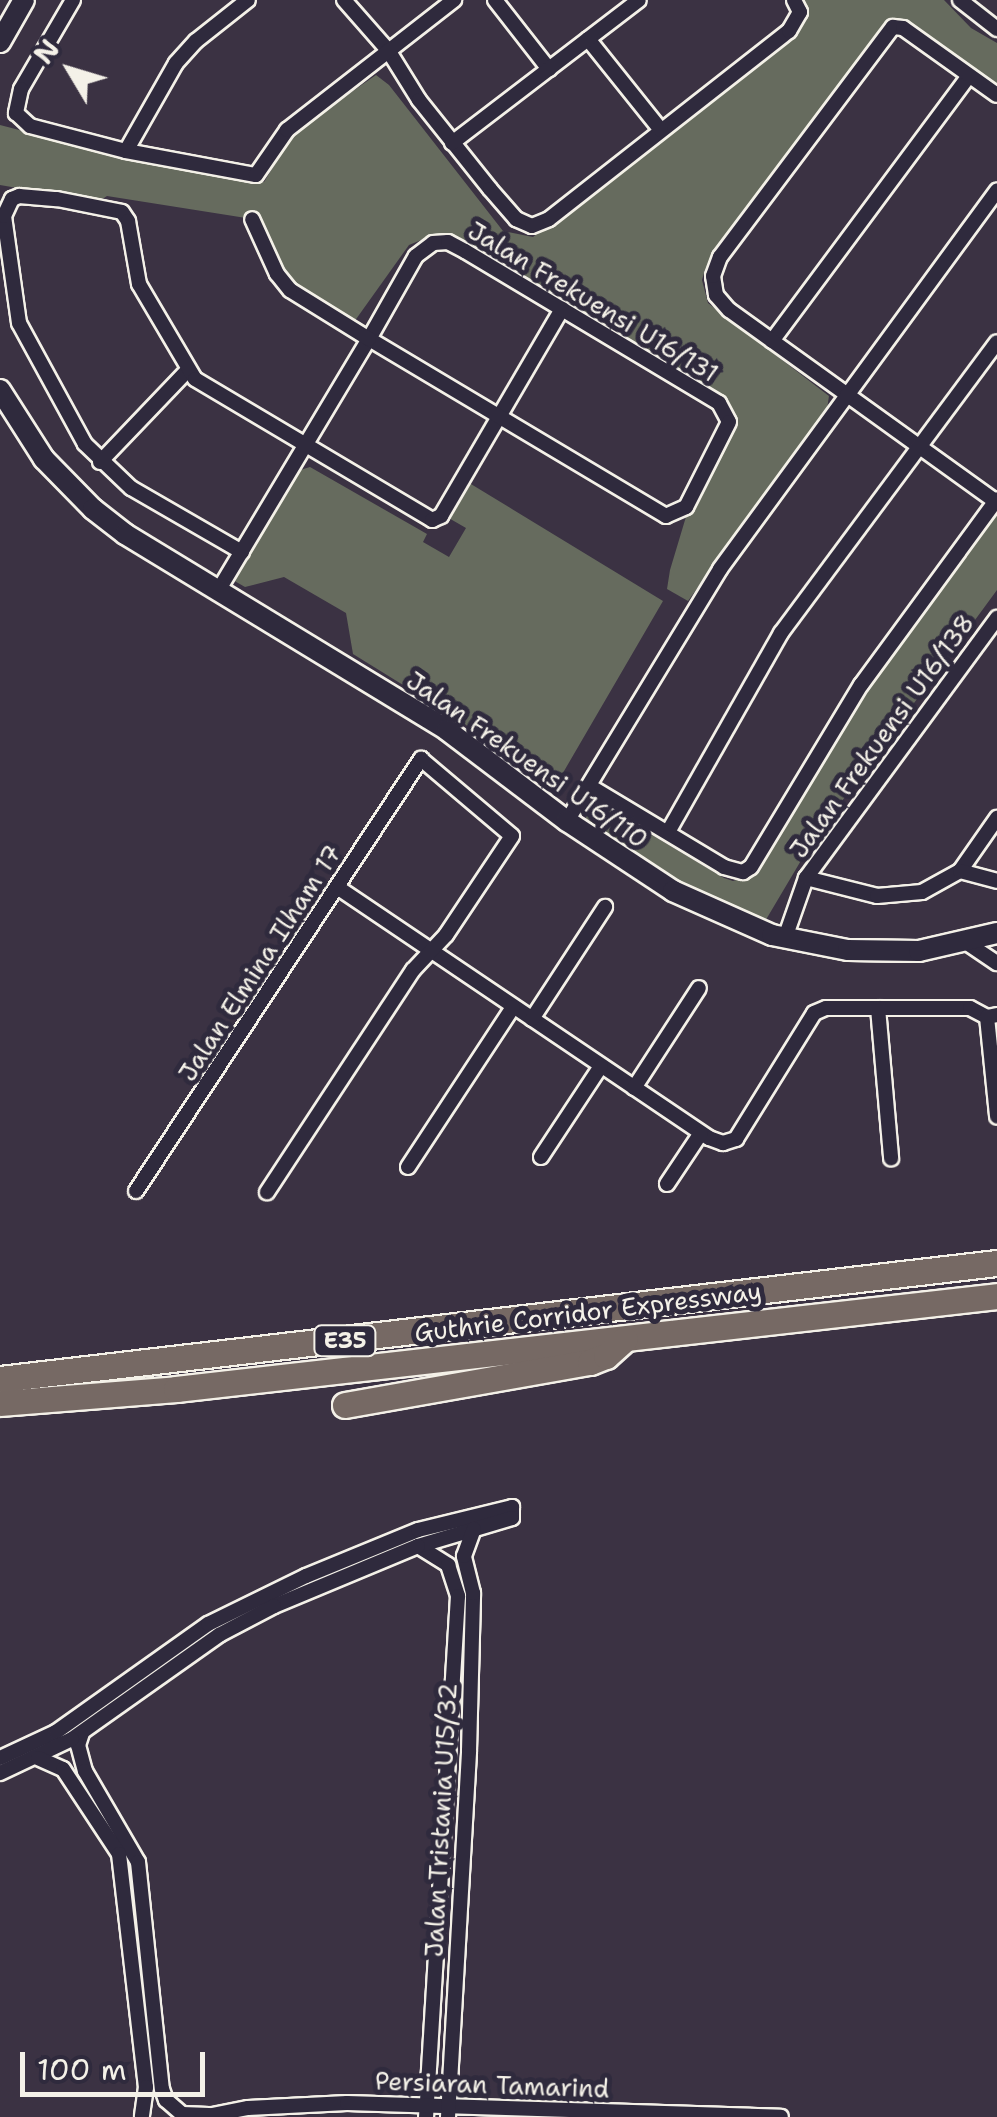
<!DOCTYPE html>
<style>
body{margin:0}
#map{position:relative;width:997px;height:2117px;overflow:hidden;background:#3b3243;font-family:"Shantell Sans",sans-serif}
div>[style]{position:absolute}
[style*='--x']{left:calc(var(--x)*1px);top:calc(var(--y)*1px);width:calc(var(--w)*1px);rotate:calc(var(--a)*1deg)}
.green>*{inset:0;background:#666b5e}
.roads{filter:drop-shadow(2px 0 #f4f1e8) drop-shadow(-2px 0 #f4f1e8) drop-shadow(0 2px #f4f1e8) drop-shadow(0 -2px #f4f1e8)}
.street>*{height:14px;margin:-7px;padding:0 7px;transform-origin:7px;border-radius:7px;background:#2f2a3d}
.secondary>*{height:20px;margin:-10px;padding:0 10px;transform-origin:10px;border-radius:10px;background:#2f2a3d}
.highway>*{height:25px;margin:-12.5px;padding:0 12.5px;transform-origin:12.5px;border-radius:12.5px;background:#766964}
span{translate:-50% -50%;white-space:nowrap;text-align:center;line-height:1.15;-webkit-text-stroke:10px #2f2a3d;paint-order:stroke}
.shield-label span{padding:2px 8px;background:#2f2a3d;border:2px solid;border-radius:8px;-webkit-text-stroke-width:0}
.shield-label{font-size:22px;color:#f4f1e8;font-weight:700}
.street-label{font-size:25px;color:#f4f1e8}
.north{position:absolute;left:20px;top:20px;width:100px;height:100px;-webkit-text-stroke:8px #2f2a3d;paint-order:stroke;rotate:308deg;font-size:28px;font-weight:700;line-height:40px;text-align:center;color:#f4f1e8}
.north::after{content:'';display:block;margin:auto;width:35px;height:45px;background:#f4f1e8;clip-path:polygon(50% 0,100% 100%,50% 72%,0 100%)}
.scale{position:absolute;left:20px;top:2052px;width:185px;height:45px;box-sizing:border-box;border:5px solid #f4f1e8;border-top:0;padding-left:12px;font-size:30px;line-height:35px;white-space:nowrap;color:#f4f1e8;-webkit-text-stroke:8px #2f2a3d;paint-order:stroke}
</style>
<div id="map">
<div class="green">
<i style="clip-path:polygon(800px 0,944px 0,971px 28px,997px 43px,997px 88px,901px 20px,886px 20px,705px 270px,702px 280px,708px 303px,829px 396px,827px 409px,688px 601px,667px 589px,670px 570px,688px 510px,728px 436px,721px 405px,445px 239px,431px 236px,409px 245px,354px 322px,290px 293px,246px 218px,107px 196px,98px 202px,0 185px,0 125px,135px 160px,264px 182px,295px 131px,376px 75px,389px 85px,503px 231px,533px 237px,794px 36px,800px 24px)"></i>
<i style="clip-path:polygon(310px 467px,427px 534px,423px 542px,449px 557px,466px 528px,440px 513px,461px 478px,663px 601px,553px 790px,458px 719px,353px 654px,346px 613px,284px 577px,245px 587px,231px 579px,297px 471px)"></i>
<i style="clip-path:polygon(997px 512px,997px 590px,812px 842px,764px 923px,696px 894px,587px 825px,585px 811px,595px 801px,724px 878px,733px 881px,754px 874px,864px 694px)"></i>
</div>
<div class="roads">
<div class="street">
<i style="--x:73;--y:0;--w:103;--a:120.3"></i>
<i style="--x:21;--y:89;--w:25;--a:102"></i>
<i style="--x:16;--y:113;--w:19;--a:43"></i>
<i style="--x:30;--y:126;--w:99;--a:14.6"></i>
<i style="--x:126;--y:151;--w:101;--a:-60.4"></i>
<i style="--x:176;--y:63;--w:30;--a:-48"></i>
<i style="--x:196;--y:41;--w:66;--a:-38.3"></i>
<i style="--x:344;--y:0;--w:67;--a:48.7"></i>
<i style="--x:388;--y:50;--w:59;--a:58.2"></i>
<i style="--x:419;--y:100;--w:114;--a:51.4"></i>
<i style="--x:490;--y:189;--w:40;--a:49"></i>
<i style="--x:516;--y:219;--w:17;--a:24"></i>
<i style="--x:532;--y:226;--w:18;--a:-22"></i>
<i style="--x:549;--y:219;--w:305;--a:-38.1"></i>
<i style="--x:789;--y:31;--w:22;--a:-60"></i>
<i style="--x:800;--y:12;--w:13;--a:-117"></i>
<i style="--x:495;--y:0;--w:88;--a:52"></i>
<i style="--x:960;--y:0;--w:47;--a:38.1"></i>
<i style="--x:588;--y:39;--w:117;--a:51.3"></i>
<i style="--x:452;--y:143;--w:235;--a:-37.4"></i>
<i style="--x:126;--y:151;--w:132;--a:10.5"></i>
<i style="--x:256;--y:175;--w:55;--a:-55.4"></i>
<i style="--x:287;--y:130;--w:212;--a:-37.9"></i>
<i style="--x:772;--y:341;--w:330;--a:-53.4"></i>
<i style="--x:100;--y:462;--w:126;--a:-46.3"></i>
<i style="--x:995;--y:501;--w:327;--a:-144.3"></i>
<i style="--x:729;--y:310;--w:20;--a:-131"></i>
<i style="--x:716;--y:295;--w:19;--a:-99"></i>
<i style="--x:713;--y:276;--w:20;--a:-70"></i>
<i style="--x:720;--y:257;--w:288;--a:-53.1"></i>
<i style="--x:893;--y:27;--w:10;--a:6"></i>
<i style="--x:903;--y:28;--w:115;--a:35.5"></i>
<i style="--x:242;--y:552;--w:128;--a:-150"></i>
<i style="--x:131;--y:488;--w:64;--a:-136.3"></i>
<i style="--x:85;--y:444;--w:138;--a:-118.6"></i>
<i style="--x:19;--y:323;--w:108;--a:-98"></i>
<i style="--x:4;--y:216;--w:19;--a:-65"></i>
<i style="--x:12;--y:199;--w:8;--a:-23"></i>
<i style="--x:19;--y:196;--w:38;--a:5"></i>
<i style="--x:57;--y:199;--w:66;--a:11.3"></i>
<i style="--x:122;--y:212;--w:11;--a:56"></i>
<i style="--x:128;--y:221;--w:64;--a:80.1"></i>
<i style="--x:139;--y:284;--w:110;--a:59.5"></i>
<i style="--x:195;--y:379;--w:276;--a:30.7"></i>
<i style="--x:432;--y:520;--w:10;--a:-24"></i>
<i style="--x:441;--y:516;--w:240;--a:-59.7"></i>
<i style="--x:218;--y:591;--w:294;--a:-59.1"></i>
<i style="--x:369;--y:339;--w:95;--a:-60.5"></i>
<i style="--x:416;--y:256;--w:21;--a:-37"></i>
<i style="--x:433;--y:243;--w:15;--a:-4"></i>
<i style="--x:448;--y:242;--w:19;--a:28"></i>
<i style="--x:465;--y:251;--w:296;--a:30.9"></i>
<i style="--x:719;--y:403;--w:21;--a:62"></i>
<i style="--x:729;--y:422;--w:95;--a:116.8"></i>
<i style="--x:686;--y:507;--w:22;--a:156"></i>
<i style="--x:666;--y:516;--w:346;--a:-149.2"></i>
<i style="--x:369;--y:339;--w:93;--a:-148.2"></i>
<i style="--x:290;--y:290;--w:21;--a:-129"></i>
<i style="--x:277;--y:274;--w:60;--a:-114.4"></i>
<i style="--x:591;--y:787;--w:155;--a:31"></i>
<i style="--x:724;--y:867;--w:20;--a:15"></i>
<i style="--x:743;--y:872;--w:9;--a:-32"></i>
<i style="--x:751;--y:867;--w:213;--a:-58.9"></i>
<i style="--x:861;--y:685;--w:230;--a:-53.8"></i>
<i style="--x:567;--y:821;--w:295;--a:-58.7"></i>
<i style="--x:720;--y:569;--w:469;--a:-53.8"></i>
<i style="--x:668;--y:832;--w:229;--a:-60.4"></i>
<i style="--x:781;--y:633;--w:362;--a:-53.4"></i>
<i style="--x:960;--y:871;--w:65;--a:-55.1"></i>
<i style="--x:806;--y:878;--w:73;--a:14.2"></i>
<i style="--x:877;--y:896;--w:45;--a:-5.1"></i>
<i style="--x:922;--y:892;--w:43;--a:-28.9"></i>
<i style="--x:960;--y:871;--w:38;--a:15"></i>
<i style="--x:337;--y:887;--w:449;--a:34"></i>
<i style="--x:709;--y:1138;--w:15;--a:20"></i>
<i style="--x:723;--y:1143;--w:14;--a:-17"></i>
<i style="--x:736;--y:1139;--w:148;--a:-58.2"></i>
<i style="--x:814;--y:1013;--w:13;--a:-23"></i>
<i style="--x:826;--y:1008;--w:144;--a:0"></i>
<i style="--x:970;--y:1008;--w:19;--a:28"></i>
<i style="--x:987;--y:1017;--w:10;--a:-11"></i>
<i style="--x:785;--y:938;--w:64;--a:-70.7"></i>
<i style="--x:806;--y:878;--w:323;--a:-53.7"></i>
<i style="--x:967;--y:943;--w:36;--a:34"></i>
<i style="--x:878;--y:1008;--w:151;--a:85"></i>
<i style="--x:987;--y:1017;--w:100;--a:84.2"></i>
<i style="--x:532;--y:1019;--w:134;--a:-56.9"></i>
<i style="--x:634;--y:1088;--w:119;--a:-57"></i>
<i style="--x:541;--y:1157;--w:109;--a:-56.6"></i>
<i style="--x:408;--y:1167;--w:191;--a:-56.7"></i>
<i style="--x:667;--y:1184;--w:61;--a:-56.3"></i>
<i style="--x:136;--y:1191;--w:518;--a:-56.59"></i>
<i style="--x:421;--y:759;--w:119;--a:40.2"></i>
<i style="--x:512;--y:836;--w:119;--a:123.7"></i>
<i style="--x:446;--y:935;--w:48;--a:133.3"></i>
<i style="--x:413;--y:970;--w:266;--a:123.3"></i>
<i style="--x:418;--y:1546;--w:36;--a:32"></i>
<i style="--x:448;--y:1565;--w:33;--a:72"></i>
<i style="--x:458;--y:1596;--w:522;--a:93.51"></i>
<i style="--x:82;--y:1733;--w:13;--a:108"></i>
<i style="--x:78;--y:1745;--w:27;--a:75"></i>
<i style="--x:85;--y:1771;--w:105;--a:59.8"></i>
<i style="--x:138;--y:1862;--w:228;--a:84"></i>
<i style="--x:162;--y:2089;--w:12;--a:70"></i>
<i style="--x:166;--y:2100;--w:21;--a:41"></i>
<i style="--x:182;--y:2114;--w:27;--a:2"></i>
<i style="--x:0;--y:1758;--w:62;--a:-24.9"></i>
<i style="--x:56;--y:1732;--w:186;--a:-35.4"></i>
<i style="--x:208;--y:1624;--w:109;--a:-26.1"></i>
<i style="--x:306;--y:1576;--w:121;--a:-22.3"></i>
<i style="--x:418;--y:1530;--w:97;--a:-13.7"></i>
<i style="--x:512;--y:1507;--w:11;--a:90"></i>
<i style="--x:512;--y:1518;--w:98;--a:163.4"></i>
<i style="--x:418;--y:1546;--w:156;--a:157.4"></i>
<i style="--x:274;--y:1606;--w:62;--a:152.2"></i>
<i style="--x:219;--y:1635;--w:180;--a:144.7"></i>
<i style="--x:72;--y:1739;--w:80;--a:154.7"></i>
<i style="--x:38;--y:1758;--w:27;--a:24"></i>
<i style="--x:63;--y:1769;--w:102;--a:56.6"></i>
<i style="--x:119;--y:1854;--w:235;--a:83.4"></i>
<i style="--x:146;--y:2087;--w:30;--a:98"></i>
<i style="--x:202;--y:2117;--w:47;--a:-11.1"></i>
<i style="--x:248;--y:2108;--w:99;--a:-2.9"></i>
<i style="--x:347;--y:2103;--w:434;--a:1.8"></i>
<i style="--x:448;--y:2117;--w:367;--a:-86.7"></i>
<i style="--x:469;--y:1751;--w:158;--a:-88.5"></i>
<i style="--x:473;--y:1593;--w:38;--a:-104"></i>
<i style="--x:464;--y:1556;--w:29;--a:-70"></i>
</div>
<div class="secondary">
<i style="--x:0;--y:42;--w:48;--a:-60.3"></i>
<i style="--x:0;--y:390;--w:82;--a:57.5"></i>
<i style="--x:44;--y:459;--w:70;--a:45.6"></i>
<i style="--x:93;--y:509;--w:41;--a:38"></i>
<i style="--x:125;--y:534;--w:377;--a:31.3"></i>
<i style="--x:447;--y:730;--w:151;--a:37.2"></i>
<i style="--x:567;--y:821;--w:127;--a:33.4"></i>
<i style="--x:673;--y:891;--w:108;--a:24"></i>
<i style="--x:772;--y:935;--w:77;--a:11.2"></i>
<i style="--x:848;--y:950;--w:71;--a:0.8"></i>
<i style="--x:919;--y:951;--w:80;--a:-13"></i>
</div>
<div class="highway">
<i style="--x:0;--y:1379;--w:1004;--a:-6.64"></i>
<i style="--x:0;--y:1403;--w:177;--a:-4.5"></i>
<i style="--x:176;--y:1389;--w:826;--a:-6.46"></i>
<i style="--x:345;--y:1405;--w:249;--a:-10"></i>
<i style="--x:590;--y:1362;--w:17;--a:-21"></i>
<i style="--x:606;--y:1356;--w:25;--a:-42"></i>
</div>
</div>
<div class="shield-label">
<span style="left:345px;top:1341px">E35</span>
</div>
<div class="street-label">
<span style="left:593px;top:302px;rotate:31deg">Jalan Frekuensi U16/131</span>
<span style="left:882px;top:736px;rotate:-54deg">Jalan Frekuensi U16/138</span>
<span style="left:527px;top:760px;rotate:35deg">Jalan Frekuensi U16/110</span>
<span style="left:260px;top:963px;rotate:-57deg">Jalan Elmina Ilham 17</span>
<span style="left:588px;top:1312px;rotate:-7deg">Guthrie Corridor Expressway</span>
<span style="left:441px;top:1820px;rotate:-87deg">Jalan Tristania U15/32</span>
<span style="left:492px;top:2085px;rotate:2deg">Persiaran Tamarind</span>
</div>
<div class="north">N</div>
<div class="scale">100 m</div>
</div>
